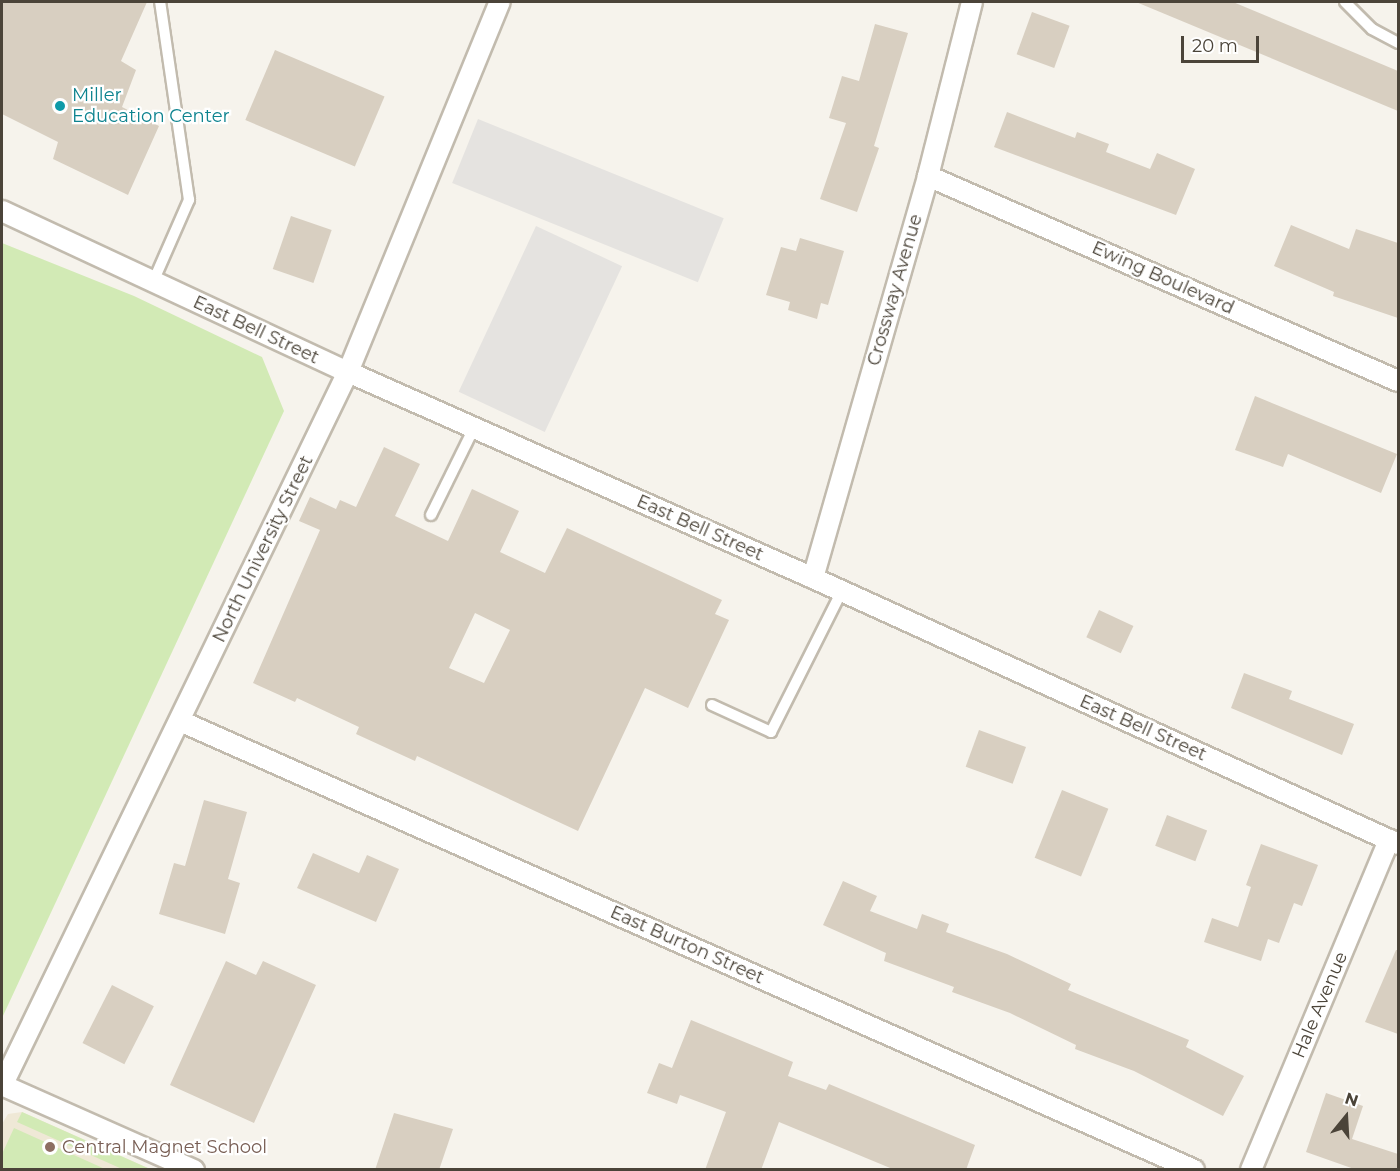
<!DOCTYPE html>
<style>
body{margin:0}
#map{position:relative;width:1400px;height:1171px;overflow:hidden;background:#f6f3ec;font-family:Montserrat,sans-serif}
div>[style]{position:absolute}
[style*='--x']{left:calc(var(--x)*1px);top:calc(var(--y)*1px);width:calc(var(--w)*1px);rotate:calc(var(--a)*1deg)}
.education>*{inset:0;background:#efe8d6}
.green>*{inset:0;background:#d2eab5}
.parking>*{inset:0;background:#e5e3e0;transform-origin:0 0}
.building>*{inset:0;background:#d8cfc1;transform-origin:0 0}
.roads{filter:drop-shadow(2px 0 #c2bbae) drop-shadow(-2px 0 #c2bbae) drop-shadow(0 2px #c2bbae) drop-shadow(0 -2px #c2bbae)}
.service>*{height:10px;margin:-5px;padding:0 5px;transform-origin:5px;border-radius:5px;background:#fff}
.minor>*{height:20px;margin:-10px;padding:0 10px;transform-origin:10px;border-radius:10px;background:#fff}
.dots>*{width:16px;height:16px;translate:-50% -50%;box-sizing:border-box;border:3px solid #fff;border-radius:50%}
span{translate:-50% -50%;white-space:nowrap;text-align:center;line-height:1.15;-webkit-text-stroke:4.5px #fff;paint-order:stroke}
.culture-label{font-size:18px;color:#0d838f}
.left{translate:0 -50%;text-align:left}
.street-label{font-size:18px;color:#4b4439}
.education-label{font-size:18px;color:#785e54}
.frame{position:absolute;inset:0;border:3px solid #4b4439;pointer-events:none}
.north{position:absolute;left:1316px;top:1087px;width:60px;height:60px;-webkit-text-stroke:4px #fff;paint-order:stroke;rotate:18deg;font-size:16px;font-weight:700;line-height:24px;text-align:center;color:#4b4439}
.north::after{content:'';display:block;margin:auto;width:21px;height:27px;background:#4b4439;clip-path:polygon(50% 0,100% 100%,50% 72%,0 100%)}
.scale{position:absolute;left:1181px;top:36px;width:78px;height:27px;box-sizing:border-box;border:3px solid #4b4439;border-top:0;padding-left:8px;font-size:18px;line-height:21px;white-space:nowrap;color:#4b4439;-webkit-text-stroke:4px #fff;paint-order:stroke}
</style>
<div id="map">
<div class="education">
<i style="clip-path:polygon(22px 1112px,150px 1169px,2px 1170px,2px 1124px,8px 1114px)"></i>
</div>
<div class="green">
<i style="clip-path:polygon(2px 243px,134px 296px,262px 357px,284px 411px,2px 1018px)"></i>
<i style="clip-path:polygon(22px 1112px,150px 1169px,122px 1169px,17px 1122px)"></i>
<i style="clip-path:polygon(14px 1128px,105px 1169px,2px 1169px,2px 1154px)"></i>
</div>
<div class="parking">
<i style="left:478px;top:119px;width:265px;height:69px;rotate:22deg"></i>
<i style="left:536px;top:226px;width:95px;height:183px;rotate:25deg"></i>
</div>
<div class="building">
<i style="clip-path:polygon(2px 2px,147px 2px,121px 61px,136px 70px,122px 107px,159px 126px,128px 195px,53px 159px,58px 142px,2px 114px)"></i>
<i style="clip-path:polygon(1136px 2px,1233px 2px,1329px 42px,1398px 71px,1398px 111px)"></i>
<i style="left:1032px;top:12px;width:40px;height:45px;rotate:20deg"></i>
<i style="clip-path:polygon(875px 24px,908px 33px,874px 146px,879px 148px,857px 212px,820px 199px,846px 123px,829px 118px,842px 76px,859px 81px)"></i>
<i style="left:275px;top:50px;width:119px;height:76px;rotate:23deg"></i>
<i style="clip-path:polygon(1007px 112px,1075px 138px,1077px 132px,1109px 144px,1106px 152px,1150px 169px,1157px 153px,1195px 169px,1176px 215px,994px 147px)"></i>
<i style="left:291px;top:216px;width:43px;height:56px;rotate:19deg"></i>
<i style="clip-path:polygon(1291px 225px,1349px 249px,1356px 229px,1398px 243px,1398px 318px,1333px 296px,1334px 292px,1274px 266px)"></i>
<i style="clip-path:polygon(800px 238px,844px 251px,828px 305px,821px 303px,817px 319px,788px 310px,790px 302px,766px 295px,781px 247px,796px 251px)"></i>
<i style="clip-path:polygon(1255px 396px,1397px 454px,1381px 493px,1288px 454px,1283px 467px,1235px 450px)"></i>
<i style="clip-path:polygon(evenodd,384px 447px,420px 464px,395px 516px,448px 541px,472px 489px,519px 511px,500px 552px,545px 573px,567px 528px,722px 600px,715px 614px,729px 620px,688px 708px,645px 688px,578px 831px,417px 756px,415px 761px,356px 734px,359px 727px,297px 698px,295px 702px,253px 683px,320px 530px,299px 521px,310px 497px,336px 509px,340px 500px,356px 507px,384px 447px,475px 613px,510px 630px,484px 683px,449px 668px,475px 613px)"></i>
<i style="left:1099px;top:610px;width:38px;height:30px;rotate:25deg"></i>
<i style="clip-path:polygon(1244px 673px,1292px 691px,1289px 699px,1354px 724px,1342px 755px,1231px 708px)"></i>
<i style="left:979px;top:730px;width:50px;height:39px;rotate:20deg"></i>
<i style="left:1062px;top:790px;width:50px;height:73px;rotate:22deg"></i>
<i style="clip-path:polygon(204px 800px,247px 812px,228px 879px,240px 883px,225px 934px,159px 914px,174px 863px,185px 866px)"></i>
<i style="left:1167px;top:815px;width:43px;height:33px;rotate:21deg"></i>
<i style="clip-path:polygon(1261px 844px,1318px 865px,1302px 906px,1294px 903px,1279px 943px,1268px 939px,1261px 961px,1204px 942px,1212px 918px,1238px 927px,1251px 887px,1246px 885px)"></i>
<i style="clip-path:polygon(313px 853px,359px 873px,367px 855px,399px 869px,376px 922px,297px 888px)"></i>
<i style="clip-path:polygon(843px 881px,877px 896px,870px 911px,917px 929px,922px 914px,949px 924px,946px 932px,1007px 954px,1071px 984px,1068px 990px,1189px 1040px,1186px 1047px,1244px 1076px,1223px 1116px,1134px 1071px,1075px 1049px,1076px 1045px,1010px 1013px,952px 992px,954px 987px,884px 961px,886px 953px,823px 925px)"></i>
<i style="clip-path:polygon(1396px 950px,1398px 950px,1398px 1034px,1365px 1022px)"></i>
<i style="clip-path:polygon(226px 961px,256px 975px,263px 961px,316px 985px,254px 1123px,170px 1085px)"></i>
<i style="left:112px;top:985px;width:47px;height:65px;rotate:27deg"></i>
<i style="clip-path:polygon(691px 1020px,793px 1062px,788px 1076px,826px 1090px,829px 1084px,975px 1145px,966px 1170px,895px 1170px,779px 1122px,761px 1170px,705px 1170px,726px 1112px,680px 1095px,677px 1104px,647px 1093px,659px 1063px,672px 1068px)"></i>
<i style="clip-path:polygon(1326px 1093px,1363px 1106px,1352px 1139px,1398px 1154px,1398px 1170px,1357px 1170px,1306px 1152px)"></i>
<i style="clip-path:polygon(394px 1113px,453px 1129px,439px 1170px,375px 1170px)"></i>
</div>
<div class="roads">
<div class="service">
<i style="--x:1345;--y:2;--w:38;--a:45"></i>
<i style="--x:1372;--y:29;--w:30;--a:28"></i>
<i style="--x:153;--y:282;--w:90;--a:-66.3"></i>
<i style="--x:189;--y:200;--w:200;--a:-98.3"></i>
<i style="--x:431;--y:515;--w:97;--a:-63.7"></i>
<i style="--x:712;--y:705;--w:65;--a:24.6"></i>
<i style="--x:771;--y:732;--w:158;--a:-63.3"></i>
</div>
<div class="minor">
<i style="--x:928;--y:176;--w:513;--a:23.57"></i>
<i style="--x:2;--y:211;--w:382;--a:25"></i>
<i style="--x:348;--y:372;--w:509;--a:23.89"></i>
<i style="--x:813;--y:578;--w:643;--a:24.45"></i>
<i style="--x:813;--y:578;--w:418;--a:-74"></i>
<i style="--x:928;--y:176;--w:179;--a:-75.8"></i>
<i style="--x:180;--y:721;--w:1109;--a:23.88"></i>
<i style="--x:2;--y:1085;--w:210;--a:23.9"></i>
<i style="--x:2;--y:1086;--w:793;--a:-64.15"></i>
<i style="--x:348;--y:372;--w:400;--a:-67.7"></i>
<i style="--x:1251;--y:1170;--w:358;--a:-67.3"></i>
</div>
</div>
<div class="dots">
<i style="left:60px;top:106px;background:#0f9aa8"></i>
<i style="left:50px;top:1147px;background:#8d6e63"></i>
</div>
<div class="culture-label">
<span class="left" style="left:72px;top:106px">Miller<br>Education Center</span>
</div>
<div class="street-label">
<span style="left:1163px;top:278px;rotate:24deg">Ewing Boulevard</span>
<span style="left:895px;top:290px;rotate:-74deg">Crossway Avenue</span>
<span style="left:256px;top:330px;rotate:25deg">East Bell Street</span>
<span style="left:700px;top:528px;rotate:24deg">East Bell Street</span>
<span style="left:263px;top:549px;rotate:-64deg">North University Street</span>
<span style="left:1143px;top:728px;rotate:24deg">East Bell Street</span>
<span style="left:687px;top:945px;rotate:24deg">East Burton Street</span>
<span style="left:1320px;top:1005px;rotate:-67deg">Hale Avenue</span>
</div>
<div class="education-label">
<span class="left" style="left:62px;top:1147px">Central Magnet School</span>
</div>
<div class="frame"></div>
<div class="north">N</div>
<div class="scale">20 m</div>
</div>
